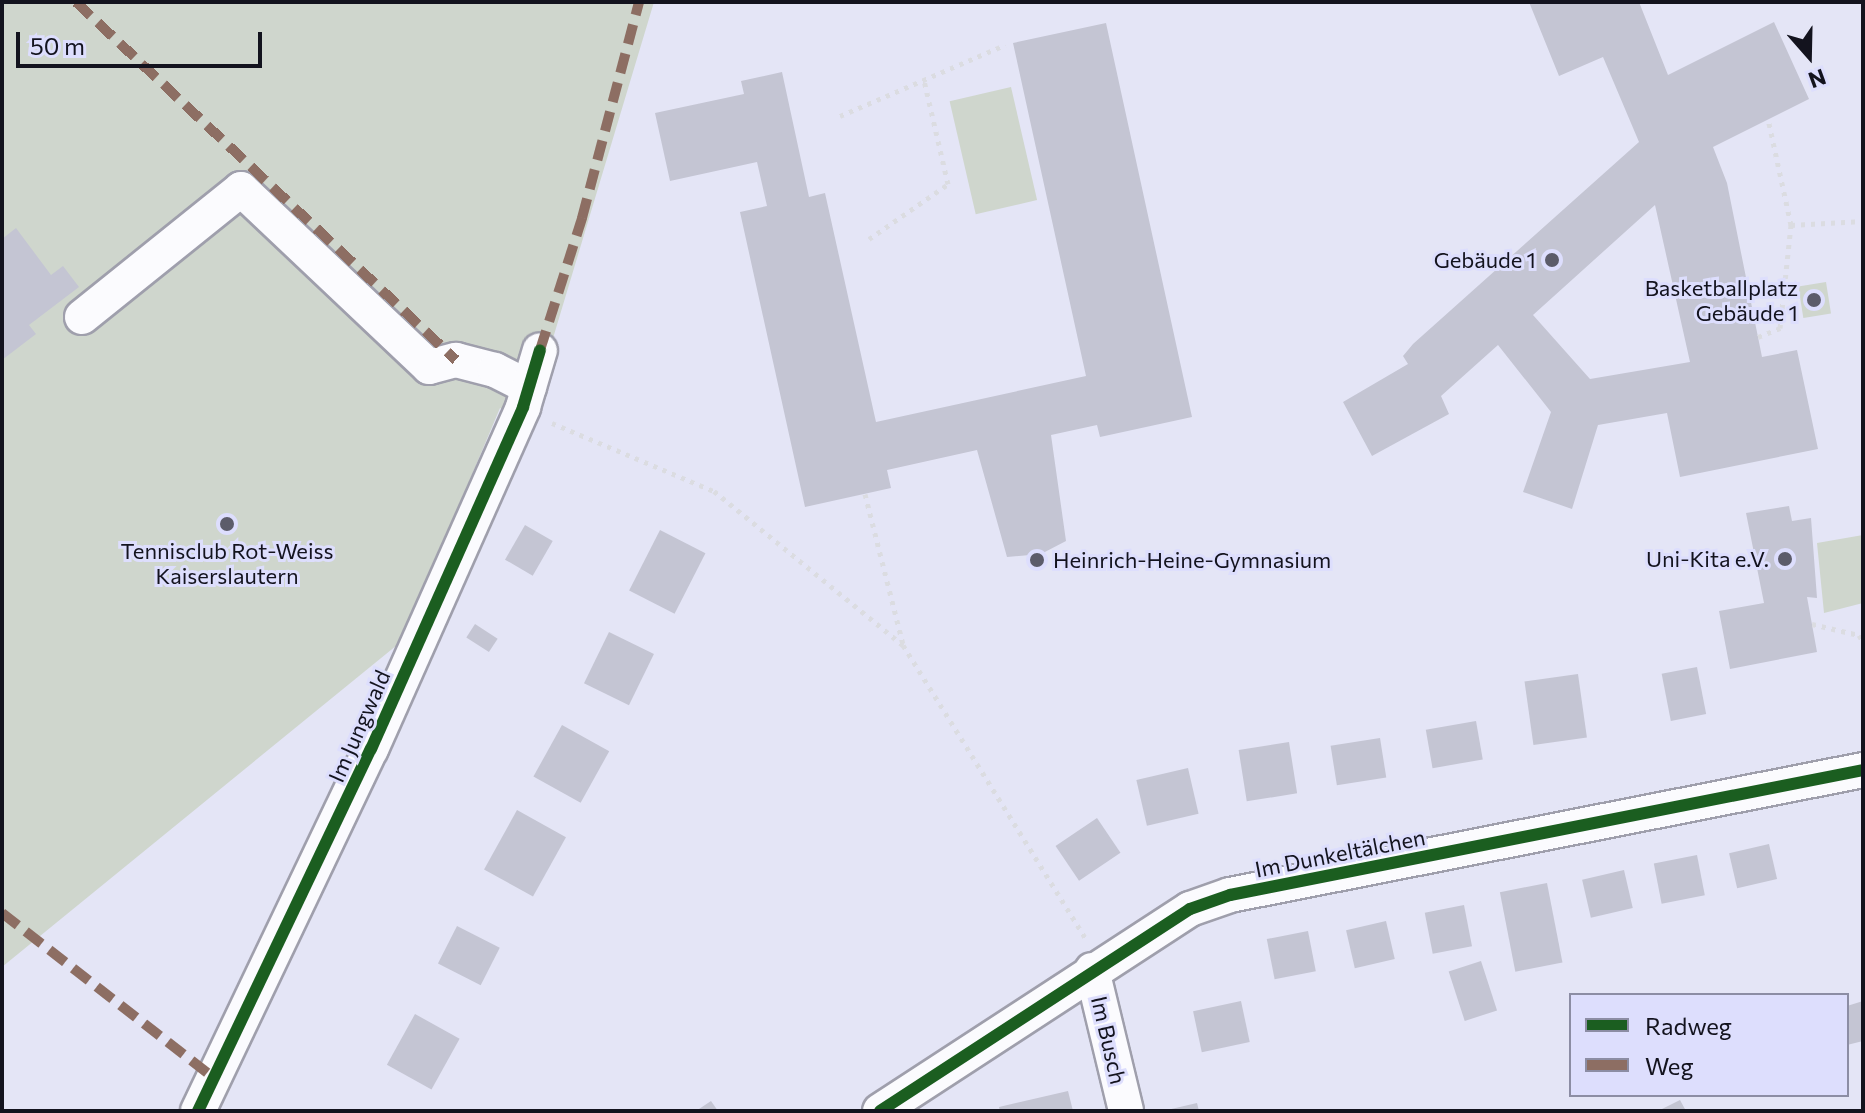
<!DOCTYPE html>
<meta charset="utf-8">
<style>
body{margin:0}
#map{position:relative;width:1865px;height:1113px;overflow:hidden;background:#e4e5f6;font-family:Commissioner,sans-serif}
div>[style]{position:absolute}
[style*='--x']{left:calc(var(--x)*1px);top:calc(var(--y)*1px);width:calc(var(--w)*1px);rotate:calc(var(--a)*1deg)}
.green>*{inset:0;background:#cfd6cd;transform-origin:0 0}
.building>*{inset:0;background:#c4c5d3;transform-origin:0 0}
.path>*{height:5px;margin-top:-2.5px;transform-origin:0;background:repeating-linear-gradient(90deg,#dbdce1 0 4px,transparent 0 10px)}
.roads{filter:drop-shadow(2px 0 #9f9fac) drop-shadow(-2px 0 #9f9fac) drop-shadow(0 2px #9f9fac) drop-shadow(0 -2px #9f9fac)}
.minor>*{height:34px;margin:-17px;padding:0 17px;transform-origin:17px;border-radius:17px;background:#fbfbfe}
.quiet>*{height:10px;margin-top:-5px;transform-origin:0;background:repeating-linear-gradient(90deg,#8d6e63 0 20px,transparent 0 30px)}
.cycleway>*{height:12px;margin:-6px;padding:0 6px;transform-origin:6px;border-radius:6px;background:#1b5e20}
.dots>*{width:22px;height:22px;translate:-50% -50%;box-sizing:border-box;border:4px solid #dddefd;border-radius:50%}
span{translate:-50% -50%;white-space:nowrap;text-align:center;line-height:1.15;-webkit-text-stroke:6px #dddefd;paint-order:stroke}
.poi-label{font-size:22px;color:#13131e}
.right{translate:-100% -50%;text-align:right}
.left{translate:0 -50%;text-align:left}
.street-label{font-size:22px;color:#13131e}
.frame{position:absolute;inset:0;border:4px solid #13131e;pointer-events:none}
.legend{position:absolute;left:1569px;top:993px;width:280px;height:104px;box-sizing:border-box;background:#dddefd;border:2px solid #8c8da4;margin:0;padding:10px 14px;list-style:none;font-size:24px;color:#13131e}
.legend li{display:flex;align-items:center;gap:16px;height:40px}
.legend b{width:40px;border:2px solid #8c8da4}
.north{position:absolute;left:1769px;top:16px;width:80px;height:80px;-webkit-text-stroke:6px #dddefd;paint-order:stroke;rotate:160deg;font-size:22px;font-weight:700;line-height:32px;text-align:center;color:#13131e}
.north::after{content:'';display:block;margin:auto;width:28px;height:36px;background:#13131e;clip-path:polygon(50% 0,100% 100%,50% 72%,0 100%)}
.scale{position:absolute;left:16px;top:32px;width:246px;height:36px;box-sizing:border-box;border:4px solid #13131e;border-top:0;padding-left:10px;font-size:24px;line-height:28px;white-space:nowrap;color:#13131e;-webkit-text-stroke:6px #dddefd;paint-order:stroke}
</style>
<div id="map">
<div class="green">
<i style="clip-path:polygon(2px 2px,654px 2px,526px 428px,500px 408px,402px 641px,2px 967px)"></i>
<i style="left:1011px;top:87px;width:116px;height:63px;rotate:77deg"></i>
<i style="left:1826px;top:282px;width:32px;height:28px;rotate:81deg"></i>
<i style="clip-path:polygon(1863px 535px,1863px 603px,1824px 613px,1817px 543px)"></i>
</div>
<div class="building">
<i style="clip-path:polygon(evenodd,1529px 2px,1639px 2px,1668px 75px,1774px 22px,1809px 99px,1713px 147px,1727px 183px,1762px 357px,1797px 350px,1818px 449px,1680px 477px,1667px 413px,1598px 425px,1572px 509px,1523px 492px,1551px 412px,1498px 345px,1441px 396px,1449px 414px,1372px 456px,1343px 402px,1408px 364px,1403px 356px,1413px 344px,1639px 142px,1603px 57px,1559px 76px,1529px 2px,1655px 205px,1690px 362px,1590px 379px,1533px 315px,1655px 205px)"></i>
<i style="clip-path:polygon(1106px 23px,1192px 417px,1100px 437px,1097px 425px,1051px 435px,1066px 541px,1041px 554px,1007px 557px,977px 450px,887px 470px,891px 488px,805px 507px,740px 212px,767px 206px,757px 162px,670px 181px,655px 113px,744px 94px,741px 81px,782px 72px,809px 197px,825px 193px,876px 422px,1086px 376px,1013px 43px)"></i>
<i style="clip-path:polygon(16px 228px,51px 275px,63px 266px,79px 287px,29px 325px,36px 334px,2px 360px,2px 239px)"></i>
<i style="clip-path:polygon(1789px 506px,1792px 521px,1811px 518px,1817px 598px,1807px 597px,1817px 652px,1730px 669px,1719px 611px,1764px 603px,1746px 513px)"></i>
<i style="left:525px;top:525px;width:32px;height:40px;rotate:30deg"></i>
<i style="left:660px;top:530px;width:51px;height:68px;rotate:27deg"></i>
<i style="left:475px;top:624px;width:27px;height:16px;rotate:33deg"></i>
<i style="left:609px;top:632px;width:50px;height:57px;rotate:26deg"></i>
<i style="left:1697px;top:667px;width:48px;height:36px;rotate:79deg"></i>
<i style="left:1578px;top:674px;width:64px;height:54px;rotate:82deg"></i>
<i style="left:1476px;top:721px;width:39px;height:51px;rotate:80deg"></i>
<i style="left:562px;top:725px;width:54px;height:59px;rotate:29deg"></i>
<i style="left:1380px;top:738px;width:40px;height:50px;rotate:81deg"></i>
<i style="left:1289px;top:742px;width:52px;height:51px;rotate:81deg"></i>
<i style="left:1188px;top:768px;width:47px;height:53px;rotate:77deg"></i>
<i style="left:517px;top:810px;width:56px;height:68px;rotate:29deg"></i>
<i style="left:1097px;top:818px;width:42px;height:50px;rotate:56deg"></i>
<i style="left:1769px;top:844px;width:36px;height:41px;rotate:77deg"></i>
<i style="left:1697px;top:855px;width:41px;height:44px;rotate:79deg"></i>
<i style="left:1624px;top:870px;width:39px;height:43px;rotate:77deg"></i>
<i style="left:1547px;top:883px;width:81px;height:48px;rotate:79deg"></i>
<i style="left:1464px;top:905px;width:42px;height:40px;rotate:79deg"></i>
<i style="left:1386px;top:921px;width:39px;height:41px;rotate:77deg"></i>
<i style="left:457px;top:926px;width:48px;height:42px;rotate:27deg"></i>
<i style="left:1308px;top:931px;width:41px;height:42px;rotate:79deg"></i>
<i style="left:1481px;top:961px;width:52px;height:34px;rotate:72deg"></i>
<i style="left:1241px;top:1001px;width:42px;height:49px;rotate:78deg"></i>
<i style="clip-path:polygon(1863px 1001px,1863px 1041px,1847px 1045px,1847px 1006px)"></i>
<i style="left:415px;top:1014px;width:51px;height:58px;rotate:29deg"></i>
<i style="clip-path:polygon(1068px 1091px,1073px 1111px,1000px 1111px,999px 1107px)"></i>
<i style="clip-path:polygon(1680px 1100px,1686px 1111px,1658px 1111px)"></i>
<i style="clip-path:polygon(711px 1101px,718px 1111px,696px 1111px)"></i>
<i style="clip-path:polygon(1197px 1103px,1199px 1111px,1167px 1111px,1167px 1110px)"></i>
</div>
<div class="path">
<i style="--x:840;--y:116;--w:180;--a:-23.3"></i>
<i style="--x:1791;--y:225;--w:72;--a:-3.2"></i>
<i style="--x:869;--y:239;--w:96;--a:-34.8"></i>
<i style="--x:948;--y:184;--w:107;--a:-103"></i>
<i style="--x:1758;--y:337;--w:24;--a:-22"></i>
<i style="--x:1780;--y:328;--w:104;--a:-83.9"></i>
<i style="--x:1791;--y:225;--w:108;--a:-102.2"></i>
<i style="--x:552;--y:423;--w:176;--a:22.8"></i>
<i style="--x:714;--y:491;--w:244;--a:39.2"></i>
<i style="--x:903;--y:645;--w:346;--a:58.1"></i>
<i style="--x:865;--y:494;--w:155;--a:75.8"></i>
<i style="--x:1812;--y:624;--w:48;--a:13.2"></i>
<i style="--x:1859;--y:635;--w:8;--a:60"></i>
</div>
<div class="roads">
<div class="minor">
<i style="--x:82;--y:317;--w:204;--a:-38.8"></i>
<i style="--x:241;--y:189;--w:259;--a:43.4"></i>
<i style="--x:429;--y:367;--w:28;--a:-15"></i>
<i style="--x:456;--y:360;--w:40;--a:14.4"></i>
<i style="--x:495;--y:370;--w:38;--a:27"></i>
<i style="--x:1092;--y:970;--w:145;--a:76.4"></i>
<i style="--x:198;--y:1111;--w:401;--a:-64.5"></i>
<i style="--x:371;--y:749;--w:374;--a:-66"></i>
<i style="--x:523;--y:407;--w:59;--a:-73.4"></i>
<i style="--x:880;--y:1111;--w:370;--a:-33.1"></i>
<i style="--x:1190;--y:909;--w:42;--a:-19.3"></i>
<i style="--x:1230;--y:895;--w:645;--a:-11.17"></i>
</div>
</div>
<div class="quiet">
<i style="--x:76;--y:2;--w:522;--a:43.29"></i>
<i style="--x:540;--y:350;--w:139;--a:-72.3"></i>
<i style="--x:582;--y:218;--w:223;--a:-75.2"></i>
<i style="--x:2;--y:913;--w:269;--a:37.9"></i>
</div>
<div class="cycleway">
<i style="--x:198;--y:1111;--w:401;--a:-64.5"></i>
<i style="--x:371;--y:749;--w:374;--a:-66"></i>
<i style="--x:523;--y:407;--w:59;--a:-73.4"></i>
<i style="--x:880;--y:1111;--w:370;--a:-33.1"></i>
<i style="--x:1190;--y:909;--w:42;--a:-19.3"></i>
<i style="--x:1230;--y:895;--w:645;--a:-11.17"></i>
</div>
<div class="dots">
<i style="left:1552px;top:260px;background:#5c5c6a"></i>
<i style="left:1814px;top:300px;background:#5c5c6a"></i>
<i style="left:227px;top:524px;background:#5c5c6a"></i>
<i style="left:1785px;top:559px;background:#5c5c6a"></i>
<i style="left:1037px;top:560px;background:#5c5c6a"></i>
</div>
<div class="poi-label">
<span class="right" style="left:1536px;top:260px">Gebäude 1</span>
<span class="right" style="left:1798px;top:300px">Basketballplatz<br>Gebäude 1</span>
<span style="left:227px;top:563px">Tennisclub Rot-Weiss<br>Kaiserslautern</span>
<span class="right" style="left:1769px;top:559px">Uni-Kita e.V.</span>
<span class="left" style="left:1053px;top:560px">Heinrich-Heine-Gymnasium</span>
</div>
<div class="street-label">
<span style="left:359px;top:726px;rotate:-66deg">Im Jungwald</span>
<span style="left:1340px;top:853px;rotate:-11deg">Im Dunkeltälchen</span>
<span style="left:1109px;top:1040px;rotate:77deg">Im Busch</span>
</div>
<div class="frame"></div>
<ul class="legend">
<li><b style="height:10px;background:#1b5e20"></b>Radweg</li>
<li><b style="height:10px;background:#8d6e63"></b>Weg</li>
</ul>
<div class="north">N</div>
<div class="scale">50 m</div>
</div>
